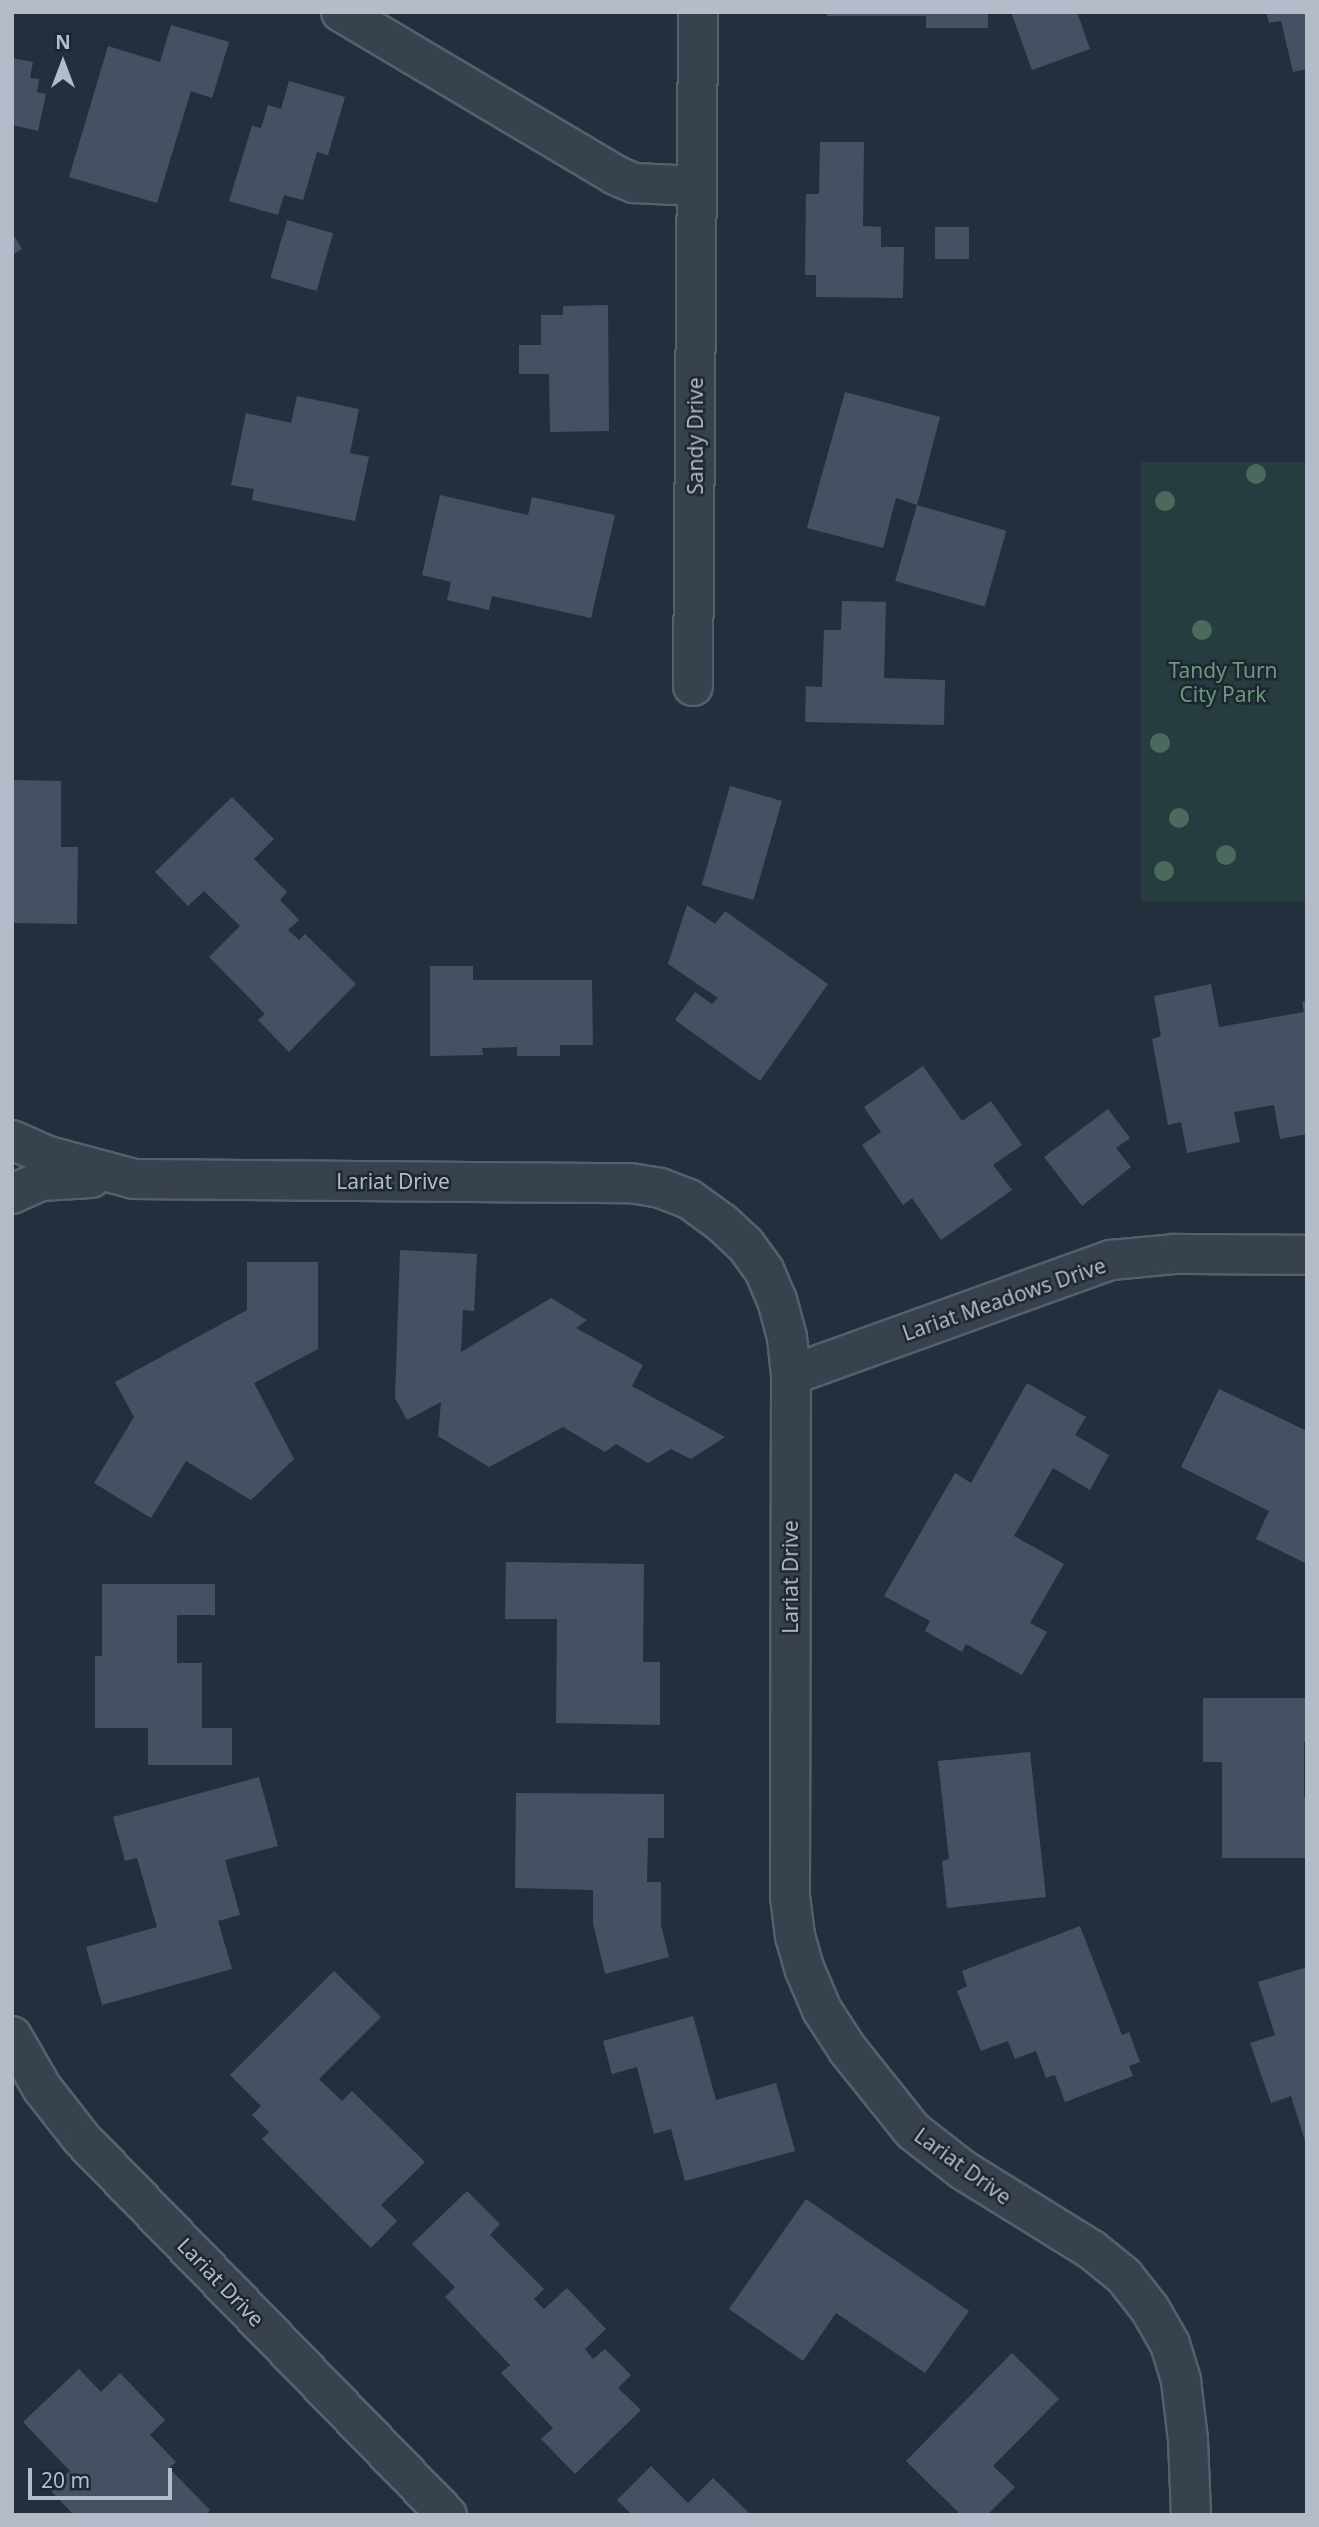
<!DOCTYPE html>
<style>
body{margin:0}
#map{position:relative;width:1319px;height:2527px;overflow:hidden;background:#242f3e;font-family:"Noto Sans",sans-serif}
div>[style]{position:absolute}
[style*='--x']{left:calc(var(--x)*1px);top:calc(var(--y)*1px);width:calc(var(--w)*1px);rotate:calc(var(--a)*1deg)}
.green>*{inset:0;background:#263c3f;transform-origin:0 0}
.building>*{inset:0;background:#455162;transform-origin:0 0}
.roads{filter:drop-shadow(2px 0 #565f6c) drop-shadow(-2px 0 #565f6c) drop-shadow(0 2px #565f6c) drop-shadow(0 -2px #565f6c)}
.minor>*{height:38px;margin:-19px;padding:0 19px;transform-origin:19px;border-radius:19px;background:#38414e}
.trees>*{width:20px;height:20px;margin:-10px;border-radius:50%;background:#4b6a5d}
span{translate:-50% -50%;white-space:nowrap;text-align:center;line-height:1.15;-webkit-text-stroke:5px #1d2633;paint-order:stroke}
.street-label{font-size:21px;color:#b4bcc9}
.park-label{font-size:21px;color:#6b9a76}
.frame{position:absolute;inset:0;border:14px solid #b4bcc9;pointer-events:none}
.north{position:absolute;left:28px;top:28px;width:70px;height:70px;-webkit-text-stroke:5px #1d2633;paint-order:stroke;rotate:0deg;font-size:19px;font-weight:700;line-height:28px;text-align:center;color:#b4bcc9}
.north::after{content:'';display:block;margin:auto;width:24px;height:32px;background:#b4bcc9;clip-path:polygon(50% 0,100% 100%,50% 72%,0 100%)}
.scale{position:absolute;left:28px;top:2468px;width:144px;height:32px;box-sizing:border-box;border:4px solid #b4bcc9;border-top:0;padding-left:9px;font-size:21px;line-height:24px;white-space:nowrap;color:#b4bcc9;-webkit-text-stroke:5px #1d2633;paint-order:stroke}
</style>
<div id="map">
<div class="green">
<i style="left:1141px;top:462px;width:166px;height:439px"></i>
</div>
<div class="building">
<i style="clip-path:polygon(827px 12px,988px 12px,988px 28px,926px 28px,926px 16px,827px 16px)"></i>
<i style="clip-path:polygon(1011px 12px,1077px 12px,1090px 49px,1032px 70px)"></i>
<i style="clip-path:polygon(1266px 12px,1307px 12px,1307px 69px,1293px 72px,1281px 21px,1269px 23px)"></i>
<i style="clip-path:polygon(171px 25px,229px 42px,212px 98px,191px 91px,157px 203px,69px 177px,108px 46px,160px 62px)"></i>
<i style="clip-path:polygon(12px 58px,33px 62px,30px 78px,39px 79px,37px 92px,46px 94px,38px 131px,12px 125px)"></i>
<i style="clip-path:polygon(289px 81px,345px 97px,328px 155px,317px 152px,303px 200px,284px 195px,278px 215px,229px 201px,252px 126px,261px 128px,268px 105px,281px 109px)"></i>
<i style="clip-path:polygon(820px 142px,864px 142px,863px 226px,881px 227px,881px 247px,904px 247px,903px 298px,816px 297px,816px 275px,805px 275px,806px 194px,819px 194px)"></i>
<i style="left:287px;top:220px;width:48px;height:60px;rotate:16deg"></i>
<i style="left:935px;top:227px;width:34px;height:32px"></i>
<i style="clip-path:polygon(12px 232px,22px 249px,12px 255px)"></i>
<i style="clip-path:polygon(608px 305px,609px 431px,550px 432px,549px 374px,519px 374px,519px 345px,541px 345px,541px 315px,563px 315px,563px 306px)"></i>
<i style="clip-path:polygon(845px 392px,940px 417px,917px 505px,896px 498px,883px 548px,807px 528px)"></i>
<i style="clip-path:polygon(297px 396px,359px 409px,350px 453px,369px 457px,355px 521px,252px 500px,254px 489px,231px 485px,246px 413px,291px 423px)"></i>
<i style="clip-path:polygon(440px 495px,528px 515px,532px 497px,615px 515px,591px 618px,492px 596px,489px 610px,447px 600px,451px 582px,422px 575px)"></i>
<i style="left:917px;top:505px;width:93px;height:79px;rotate:16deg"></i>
<i style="clip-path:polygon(842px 601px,886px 602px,884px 678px,945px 680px,944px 725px,805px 722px,806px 686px,822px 687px,824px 630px,841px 630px)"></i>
<i style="clip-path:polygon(12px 780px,61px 781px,61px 847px,78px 847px,77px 924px,12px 923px)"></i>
<i style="left:730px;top:786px;width:54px;height:103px;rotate:16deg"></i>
<i style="clip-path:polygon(232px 797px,274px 839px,254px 859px,287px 892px,280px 900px,299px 920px,288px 930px,299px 940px,305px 934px,356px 984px,289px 1052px,258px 1020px,265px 1014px,209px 957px,240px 926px,204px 891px,188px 906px,155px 872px)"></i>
<i style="clip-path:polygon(687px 905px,715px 924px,725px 911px,828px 984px,760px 1081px,675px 1020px,695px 992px,712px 1004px,718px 998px,668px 964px)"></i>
<i style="clip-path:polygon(430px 966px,473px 966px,473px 980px,592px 980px,593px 1045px,560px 1045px,560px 1056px,517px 1056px,517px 1047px,482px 1048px,483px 1055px,430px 1056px)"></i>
<i style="clip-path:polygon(1211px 984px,1219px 1027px,1304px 1012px,1302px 1002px,1307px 1001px,1307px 1134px,1280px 1139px,1274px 1105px,1234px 1112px,1240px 1142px,1187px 1153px,1181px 1122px,1168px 1125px,1152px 1039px,1161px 1036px,1154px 996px)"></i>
<i style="clip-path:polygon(923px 1066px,962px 1121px,991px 1101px,1022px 1145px,993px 1165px,1012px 1190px,941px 1240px,912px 1198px,903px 1205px,862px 1145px,881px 1132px,864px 1107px)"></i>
<i style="clip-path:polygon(1108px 1109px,1130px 1138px,1116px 1148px,1131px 1167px,1082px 1206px,1044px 1157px)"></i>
<i style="clip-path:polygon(400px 1250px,477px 1254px,474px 1311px,463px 1310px,461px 1352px,551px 1298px,587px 1320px,576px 1328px,643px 1365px,632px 1386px,725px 1437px,691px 1459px,671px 1449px,648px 1463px,616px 1444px,605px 1452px,563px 1427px,489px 1467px,438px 1436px,441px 1402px,407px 1420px,395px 1398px)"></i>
<i style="clip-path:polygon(247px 1262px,318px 1262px,318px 1349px,254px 1383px,294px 1459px,251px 1500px,186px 1461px,151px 1518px,94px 1483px,134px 1417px,115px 1382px,247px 1310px)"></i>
<i style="clip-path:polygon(1027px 1383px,1086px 1417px,1075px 1435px,1109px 1455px,1090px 1490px,1053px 1468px,1014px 1536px,1064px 1564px,1030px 1623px,1047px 1632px,1022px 1675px,966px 1644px,962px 1652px,925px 1631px,930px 1621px,884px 1596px,955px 1473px,971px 1483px)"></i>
<i style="clip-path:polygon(1219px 1389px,1307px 1431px,1307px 1564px,1256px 1539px,1269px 1511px,1181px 1467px)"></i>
<i style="clip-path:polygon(506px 1562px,644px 1564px,643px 1662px,660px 1662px,660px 1725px,556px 1723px,557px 1619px,505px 1619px)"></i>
<i style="clip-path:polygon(102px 1584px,215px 1584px,215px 1615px,177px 1615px,177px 1663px,202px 1663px,202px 1728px,232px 1728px,232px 1765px,148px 1765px,148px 1728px,95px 1728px,95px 1656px,102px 1656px)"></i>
<i style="clip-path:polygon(1203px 1698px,1307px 1698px,1307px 1742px,1304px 1742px,1304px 1797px,1307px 1797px,1305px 1858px,1222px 1858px,1222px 1762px,1203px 1762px)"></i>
<i style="clip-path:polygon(1030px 1752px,1046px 1897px,947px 1908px,942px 1861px,949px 1859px,938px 1761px)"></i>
<i style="clip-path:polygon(259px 1777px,278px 1846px,225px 1860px,240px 1915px,218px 1921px,232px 1969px,102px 2005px,86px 1947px,157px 1927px,137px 1858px,125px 1861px,113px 1817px)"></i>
<i style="clip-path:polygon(516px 1793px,664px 1794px,664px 1838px,648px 1838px,647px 1882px,661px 1882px,661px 1925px,669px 1957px,605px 1974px,593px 1923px,593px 1890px,515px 1888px)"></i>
<i style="clip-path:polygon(1080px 1926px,1122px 2035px,1129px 2032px,1140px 2062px,1129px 2066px,1133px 2076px,1065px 2102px,1055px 2075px,1046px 2078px,1036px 2051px,1015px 2059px,1008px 2041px,981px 2051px,957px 1991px,967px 1986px,962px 1971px)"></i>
<i style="clip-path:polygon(1307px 1967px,1307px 2144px,1306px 2144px,1291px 2096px,1271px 2103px,1250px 2043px,1275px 2035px,1258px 1982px)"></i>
<i style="clip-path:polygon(334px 1971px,381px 2017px,319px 2079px,342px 2101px,352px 2091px,425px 2162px,381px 2205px,397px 2221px,371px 2248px,262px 2139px,269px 2132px,252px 2115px,261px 2106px,230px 2075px)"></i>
<i style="clip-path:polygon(693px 2016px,716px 2100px,776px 2083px,795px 2151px,685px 2181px,671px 2129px,654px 2134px,637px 2067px,612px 2074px,603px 2041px)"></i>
<i style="clip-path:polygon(467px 2191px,500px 2224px,490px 2235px,544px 2289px,534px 2299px,544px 2309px,567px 2288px,606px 2329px,585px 2349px,593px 2359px,605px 2349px,631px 2375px,618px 2388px,641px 2410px,575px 2474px,541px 2439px,553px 2428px,501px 2373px,510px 2365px,445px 2297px,455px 2287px,412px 2244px)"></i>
<i style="clip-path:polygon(806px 2199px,969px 2311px,925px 2373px,836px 2313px,803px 2361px,729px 2309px)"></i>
<i style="clip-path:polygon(1012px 2353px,1059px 2399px,993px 2466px,1015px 2487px,987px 2515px,961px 2515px,906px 2461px)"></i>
<i style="clip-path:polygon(79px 2369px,101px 2392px,120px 2373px,165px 2420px,150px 2435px,176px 2462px,169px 2468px,210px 2510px,205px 2515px,74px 2515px,50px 2490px,70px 2471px,23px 2422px)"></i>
<i style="clip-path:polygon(651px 2466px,688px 2503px,713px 2478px,751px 2515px,632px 2515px,617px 2500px)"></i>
</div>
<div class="roads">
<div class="minor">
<i style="--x:341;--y:12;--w:319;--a:30.7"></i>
<i style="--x:615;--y:175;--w:21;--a:23"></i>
<i style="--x:634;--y:183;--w:62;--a:2.8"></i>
<i style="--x:693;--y:686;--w:674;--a:-89.57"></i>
<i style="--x:12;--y:1140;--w:36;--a:24"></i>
<i style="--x:45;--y:1155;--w:92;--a:15.1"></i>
<i style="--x:134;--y:1179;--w:496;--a:0.5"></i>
<i style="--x:630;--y:1183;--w:30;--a:9"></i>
<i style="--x:660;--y:1188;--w:31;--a:21"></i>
<i style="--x:689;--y:1199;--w:39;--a:36"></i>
<i style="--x:721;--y:1222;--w:33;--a:43"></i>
<i style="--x:745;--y:1244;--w:32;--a:54"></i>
<i style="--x:764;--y:1270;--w:33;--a:67"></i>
<i style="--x:777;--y:1300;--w:38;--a:75"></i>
<i style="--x:787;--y:1337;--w:38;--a:84"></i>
<i style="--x:791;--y:1375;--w:521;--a:90.11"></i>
<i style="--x:790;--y:1896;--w:40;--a:82.9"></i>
<i style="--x:795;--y:1936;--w:35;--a:74"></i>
<i style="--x:805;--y:1970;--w:43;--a:67"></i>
<i style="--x:822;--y:2010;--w:48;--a:57"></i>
<i style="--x:848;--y:2050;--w:104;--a:51.3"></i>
<i style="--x:913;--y:2131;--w:63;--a:38"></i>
<i style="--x:963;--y:2170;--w:152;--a:31.8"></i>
<i style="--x:1092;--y:2250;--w:41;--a:39.1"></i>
<i style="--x:1124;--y:2276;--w:42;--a:51.8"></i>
<i style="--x:1150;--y:2309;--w:40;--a:60.3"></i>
<i style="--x:1170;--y:2344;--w:39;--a:73"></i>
<i style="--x:1181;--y:2381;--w:59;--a:83.2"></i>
<i style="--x:1188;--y:2440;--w:75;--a:87.7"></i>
<i style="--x:12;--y:1194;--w:32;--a:-24"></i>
<i style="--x:41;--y:1181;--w:50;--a:-3.4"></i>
<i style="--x:791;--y:1375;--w:340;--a:-19.8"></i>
<i style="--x:1111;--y:1260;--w:63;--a:-5.4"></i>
<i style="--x:1174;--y:1254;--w:133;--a:0.4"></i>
<i style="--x:12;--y:2036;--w:60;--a:60"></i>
<i style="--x:42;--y:2088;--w:65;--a:51.9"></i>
<i style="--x:82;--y:2139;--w:524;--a:45.85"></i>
</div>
</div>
<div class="trees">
<i style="left:1256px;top:474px"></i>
<i style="left:1165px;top:501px"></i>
<i style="left:1202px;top:630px"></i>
<i style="left:1160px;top:743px"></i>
<i style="left:1179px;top:818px"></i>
<i style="left:1226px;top:855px"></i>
<i style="left:1164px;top:871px"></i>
</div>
<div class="street-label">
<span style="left:695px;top:436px;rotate:-90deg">Sandy Drive</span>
<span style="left:393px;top:1181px">Lariat Drive</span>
<span style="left:1004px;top:1299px;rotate:-19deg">Lariat Meadows Drive</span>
<span style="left:790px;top:1577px;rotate:-90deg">Lariat Drive</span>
<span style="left:963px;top:2166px;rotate:36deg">Lariat Drive</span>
<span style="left:221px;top:2282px;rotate:46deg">Lariat Drive</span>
</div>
<div class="park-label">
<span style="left:1223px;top:682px">Tandy Turn<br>City Park</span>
</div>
<div class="frame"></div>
<div class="north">N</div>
<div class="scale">20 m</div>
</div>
